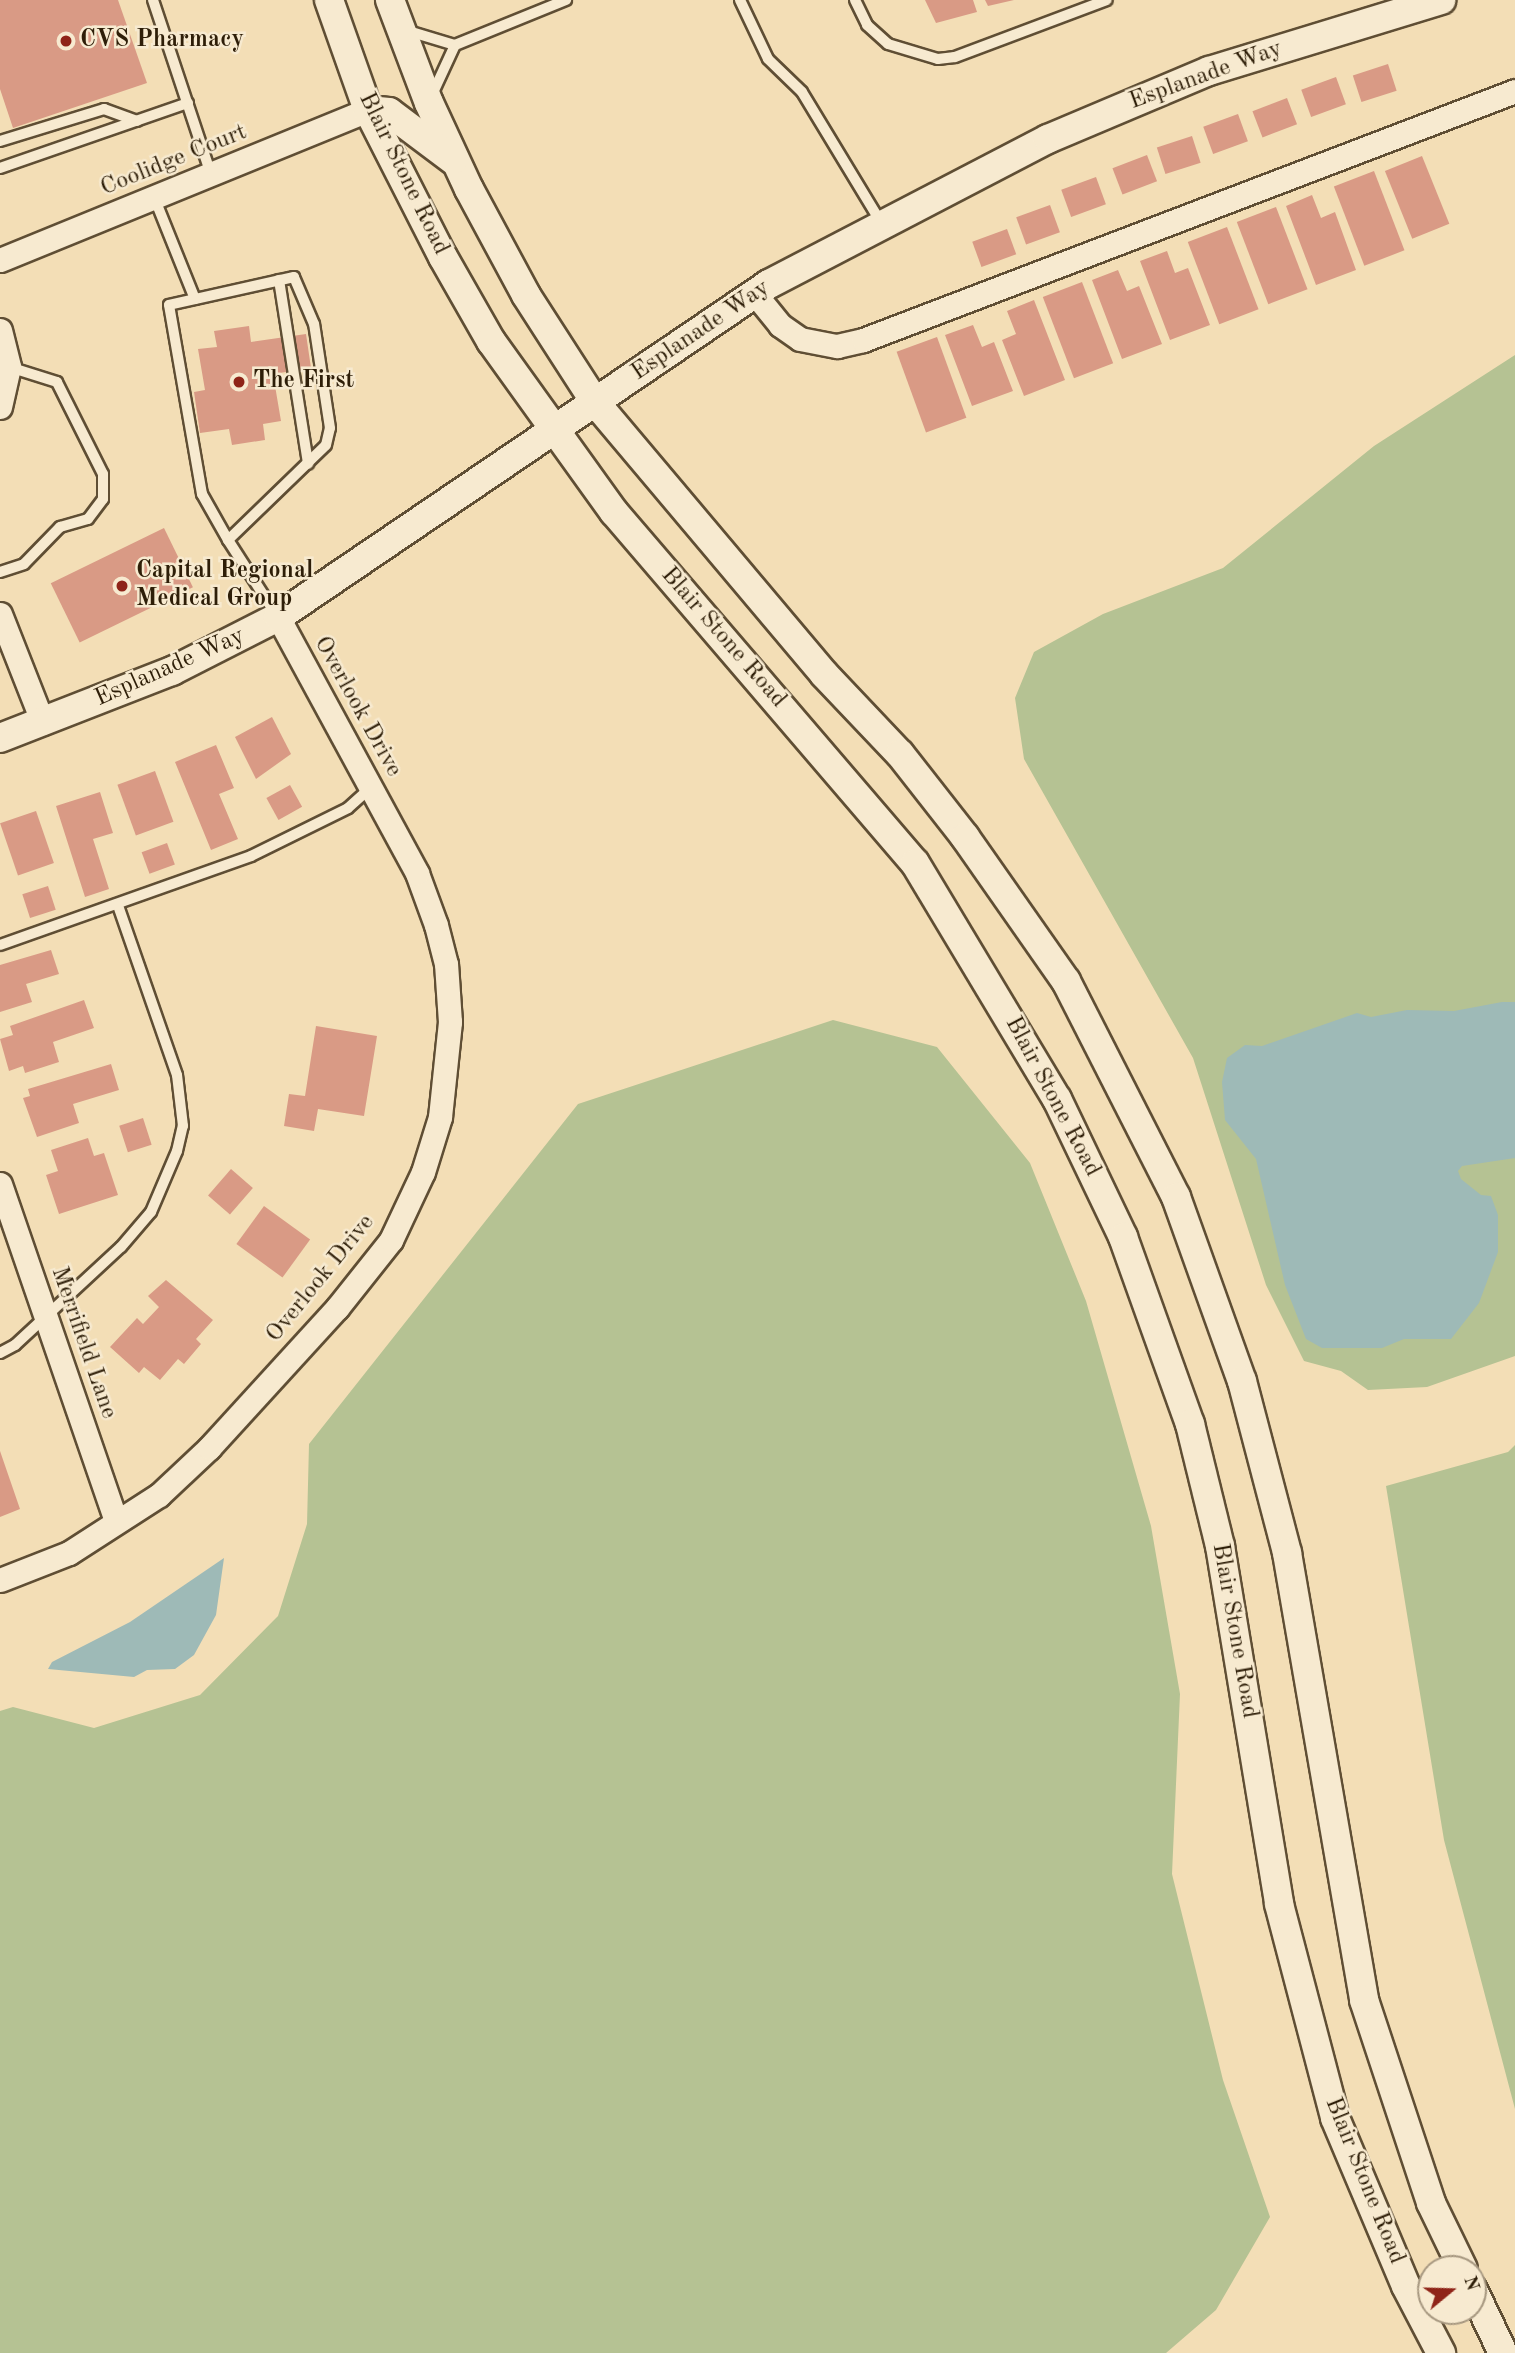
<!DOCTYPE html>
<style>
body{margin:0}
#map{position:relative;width:1515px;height:2353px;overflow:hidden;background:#f3deb6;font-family:"Old Standard TT",serif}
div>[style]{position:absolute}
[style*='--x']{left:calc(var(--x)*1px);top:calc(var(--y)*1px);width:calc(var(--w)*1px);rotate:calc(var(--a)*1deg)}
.green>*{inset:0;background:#b5c293}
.water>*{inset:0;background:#9ebab7}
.building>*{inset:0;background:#d99a85;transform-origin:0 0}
.roads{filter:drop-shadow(2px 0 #5f4e34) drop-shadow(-2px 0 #5f4e34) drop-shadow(0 2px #5f4e34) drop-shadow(0 -2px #5f4e34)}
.service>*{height:10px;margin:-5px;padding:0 5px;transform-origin:5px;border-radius:5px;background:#f7ead0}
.minor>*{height:23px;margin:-11.5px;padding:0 11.5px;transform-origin:11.5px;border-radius:11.5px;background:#f7ead0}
.tertiary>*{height:28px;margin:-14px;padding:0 14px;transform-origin:14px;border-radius:14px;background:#f7ead0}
.dots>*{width:19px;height:19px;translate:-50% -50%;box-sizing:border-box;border:4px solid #f7ead0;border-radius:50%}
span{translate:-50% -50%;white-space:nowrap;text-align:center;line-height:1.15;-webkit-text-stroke:5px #f7ead0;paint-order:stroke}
.poi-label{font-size:24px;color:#2e1e08;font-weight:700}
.left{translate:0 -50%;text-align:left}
.street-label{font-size:24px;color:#2e1e08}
.north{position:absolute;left:1417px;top:2255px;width:70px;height:70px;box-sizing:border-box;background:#f7ead0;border:2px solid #a79880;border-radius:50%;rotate:71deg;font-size:19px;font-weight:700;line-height:28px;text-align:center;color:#2e1e08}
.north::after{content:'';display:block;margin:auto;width:24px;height:32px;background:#8f2418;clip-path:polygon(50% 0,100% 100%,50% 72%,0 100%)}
</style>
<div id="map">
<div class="green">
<i style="clip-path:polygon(1515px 355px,1515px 1356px,1427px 1387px,1368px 1390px,1341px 1371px,1304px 1361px,1266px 1285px,1193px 1058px,1024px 759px,1015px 698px,1034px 652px,1103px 614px,1223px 568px,1374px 446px)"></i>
<i style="clip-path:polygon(833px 1020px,937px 1047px,1030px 1163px,1086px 1301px,1151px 1526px,1180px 1694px,1172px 1874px,1223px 2080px,1270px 2217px,1216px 2310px,1166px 2353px,0 2353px,0 1711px,13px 1707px,94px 1728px,200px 1695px,278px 1616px,307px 1524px,309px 1444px,578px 1104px)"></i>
<i style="clip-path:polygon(1515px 1445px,1515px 2109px,1444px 1840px,1386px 1486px,1508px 1452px)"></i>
</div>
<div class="water">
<i style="clip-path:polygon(1502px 1002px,1515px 1002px,1515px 1158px,1462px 1166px,1458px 1171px,1461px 1179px,1481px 1195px,1491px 1196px,1498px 1215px,1498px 1252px,1479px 1303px,1451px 1339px,1404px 1339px,1382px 1348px,1322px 1348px,1306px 1339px,1285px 1285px,1256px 1159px,1225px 1120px,1222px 1082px,1227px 1058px,1245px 1045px,1262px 1046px,1357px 1013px,1371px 1017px,1407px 1010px,1454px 1011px)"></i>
<i style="clip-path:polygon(224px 1558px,216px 1615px,194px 1655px,175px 1669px,147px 1670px,134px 1677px,48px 1669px,52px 1662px,130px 1622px)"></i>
</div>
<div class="building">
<i style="clip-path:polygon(0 0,118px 0,147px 83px,13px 128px,0 89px)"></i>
<i style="clip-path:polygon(925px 0,973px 0,977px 12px,936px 23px)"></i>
<i style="clip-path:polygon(985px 0,1014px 0,988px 6px)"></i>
<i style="left:1388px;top:64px;width:28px;height:37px;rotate:72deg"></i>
<i style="left:1336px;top:77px;width:29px;height:37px;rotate:70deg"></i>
<i style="left:1287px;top:98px;width:28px;height:37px;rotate:69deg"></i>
<i style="left:1238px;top:114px;width:29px;height:37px;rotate:70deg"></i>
<i style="left:1192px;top:136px;width:28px;height:37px;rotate:72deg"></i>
<i style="left:1147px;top:155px;width:28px;height:37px;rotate:69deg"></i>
<i style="left:1422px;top:156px;width:73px;height:40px;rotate:68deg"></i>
<i style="left:1374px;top:171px;width:85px;height:43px;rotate:69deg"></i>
<i style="left:1096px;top:177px;width:29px;height:37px;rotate:70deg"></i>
<i style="clip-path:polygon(1312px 195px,1321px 218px,1335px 212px,1356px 270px,1316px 285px,1286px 206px)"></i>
<i style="left:1050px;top:205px;width:29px;height:36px;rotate:70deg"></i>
<i style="left:1276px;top:207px;width:88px;height:42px;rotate:69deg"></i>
<i style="left:1227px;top:227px;width:88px;height:42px;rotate:69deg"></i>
<i style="left:1007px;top:229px;width:27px;height:37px;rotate:70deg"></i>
<i style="clip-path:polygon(1167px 251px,1175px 273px,1188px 268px,1210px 325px,1170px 340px,1140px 261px)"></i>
<i style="clip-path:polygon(1118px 270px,1127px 291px,1139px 286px,1162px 344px,1122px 359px,1092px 280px)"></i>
<i style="left:1082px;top:282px;width:87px;height:42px;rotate:69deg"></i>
<i style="clip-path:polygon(1034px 300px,1065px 380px,1024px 396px,1002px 340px,1016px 334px,1007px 311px)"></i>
<i style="clip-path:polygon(973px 325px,982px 347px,994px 342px,1013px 391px,972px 406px,945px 335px)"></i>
<i style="clip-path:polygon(249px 326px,251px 342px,306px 334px,311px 368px,273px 374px,281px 421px,263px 424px,265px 440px,232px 445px,229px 429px,200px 433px,194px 392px,205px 390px,198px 349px,217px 347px,214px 331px)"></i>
<i style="left:937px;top:337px;width:86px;height:43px;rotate:70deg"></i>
<i style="left:164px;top:528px;width:66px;height:126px;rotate:64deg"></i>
<i style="clip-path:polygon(272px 717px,291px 754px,256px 779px,235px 737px)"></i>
<i style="clip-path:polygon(216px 745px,234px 788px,219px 794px,238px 839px,211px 850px,175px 762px)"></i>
<i style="left:155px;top:771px;width:54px;height:40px;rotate:70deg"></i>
<i style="left:290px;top:785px;width:25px;height:27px;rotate:61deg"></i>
<i style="clip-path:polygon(100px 792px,113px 833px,93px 839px,109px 889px,85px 897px,56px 806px)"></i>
<i style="left:36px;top:811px;width:55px;height:38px;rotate:71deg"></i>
<i style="left:167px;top:843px;width:23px;height:27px;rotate:70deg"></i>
<i style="left:48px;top:886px;width:25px;height:27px;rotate:72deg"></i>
<i style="clip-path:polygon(51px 950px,59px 974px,26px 984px,32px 1002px,0 1012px,0 965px)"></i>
<i style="clip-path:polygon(84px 1000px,94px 1028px,53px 1042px,59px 1062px,25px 1073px,23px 1066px,9px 1071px,0 1039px,13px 1035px,10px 1026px)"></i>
<i style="clip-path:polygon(316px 1026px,377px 1036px,364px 1116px,318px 1109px,314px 1131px,284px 1126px,289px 1094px,305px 1096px)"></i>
<i style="clip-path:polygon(111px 1064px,119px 1090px,73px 1104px,79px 1123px,37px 1137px,23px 1098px,30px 1096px,28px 1089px)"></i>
<i style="left:143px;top:1118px;width:28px;height:25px;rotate:72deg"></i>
<i style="clip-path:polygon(88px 1138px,94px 1156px,104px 1153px,118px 1195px,59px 1214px,46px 1175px,58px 1171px,51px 1150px)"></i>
<i style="left:231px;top:1169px;width:29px;height:35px;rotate:41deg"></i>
<i style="left:264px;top:1206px;width:57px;height:47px;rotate:36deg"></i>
<i style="clip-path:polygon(166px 1280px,213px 1320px,196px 1339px,201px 1344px,184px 1364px,178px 1359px,160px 1380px,144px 1367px,139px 1373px,110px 1347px,137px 1318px,143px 1324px,159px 1307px,148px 1296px)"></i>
<i style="clip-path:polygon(0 1451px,20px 1509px,0 1517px)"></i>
</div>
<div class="roads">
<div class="service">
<i style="--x:153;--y:0;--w:183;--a:71.6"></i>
<i style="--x:740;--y:0;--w:65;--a:64.6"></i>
<i style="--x:768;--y:59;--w:47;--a:44.1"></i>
<i style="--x:802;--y:92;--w:154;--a:58.8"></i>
<i style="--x:855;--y:0;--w:28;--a:64"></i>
<i style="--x:867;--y:25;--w:28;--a:42"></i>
<i style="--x:888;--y:44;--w:52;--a:16.7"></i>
<i style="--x:938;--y:59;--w:17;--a:-7"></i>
<i style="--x:955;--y:57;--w:162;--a:-20.6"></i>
<i style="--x:405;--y:30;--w:52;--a:16.7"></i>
<i style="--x:455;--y:45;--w:120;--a:-22.1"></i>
<i style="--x:431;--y:97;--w:57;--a:-65.2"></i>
<i style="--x:0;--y:141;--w:109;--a:-17.1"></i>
<i style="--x:104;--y:109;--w:35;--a:20"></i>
<i style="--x:0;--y:168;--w:199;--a:-19.1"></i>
<i style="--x:154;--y:197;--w:110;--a:68.1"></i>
<i style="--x:279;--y:280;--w:186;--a:81"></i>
<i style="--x:228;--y:540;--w:136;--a:-44.1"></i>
<i style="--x:326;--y:445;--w:17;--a:-77"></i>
<i style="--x:330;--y:428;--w:105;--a:-98.7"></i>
<i style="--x:314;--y:324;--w:51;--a:-113.1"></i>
<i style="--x:294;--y:277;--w:128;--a:167.4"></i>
<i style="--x:169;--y:305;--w:192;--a:80.1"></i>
<i style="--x:202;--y:494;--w:53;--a:60.5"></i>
<i style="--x:228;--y:540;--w:90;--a:57.2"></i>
<i style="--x:0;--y:572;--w:25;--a:-18"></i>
<i style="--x:24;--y:564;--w:52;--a:-45.8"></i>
<i style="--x:60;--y:527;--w:29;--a:-16"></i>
<i style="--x:88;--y:519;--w:25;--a:-53"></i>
<i style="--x:103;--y:499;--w:25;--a:-90"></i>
<i style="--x:103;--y:474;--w:103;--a:-116.6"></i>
<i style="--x:57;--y:382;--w:50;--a:-162.6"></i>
<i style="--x:0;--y:945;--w:266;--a:-19.5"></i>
<i style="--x:251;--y:856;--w:108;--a:-26.3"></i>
<i style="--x:348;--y:808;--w:31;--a:-42"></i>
<i style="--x:0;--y:1353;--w:17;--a:-28"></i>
<i style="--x:15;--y:1345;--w:144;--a:-42.8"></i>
<i style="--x:121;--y:1247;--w:46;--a:-49.4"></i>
<i style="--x:151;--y:1212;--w:66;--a:-66.9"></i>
<i style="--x:177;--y:1151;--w:26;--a:-77"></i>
<i style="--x:183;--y:1126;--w:51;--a:-96.7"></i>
<i style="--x:177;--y:1075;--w:179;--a:-109.2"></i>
</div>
<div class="minor">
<i style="--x:0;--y:260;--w:397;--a:-22.2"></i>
<i style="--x:755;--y:294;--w:40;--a:51"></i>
<i style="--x:780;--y:325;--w:24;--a:35"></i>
<i style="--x:800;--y:339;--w:38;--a:11"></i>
<i style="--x:837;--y:346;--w:27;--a:-13"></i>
<i style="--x:863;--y:340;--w:698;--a:-20.9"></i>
<i style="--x:0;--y:330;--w:38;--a:76"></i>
<i style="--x:9;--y:367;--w:41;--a:102.7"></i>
<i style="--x:0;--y:614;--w:117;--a:68.5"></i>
<i style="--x:0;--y:1184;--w:355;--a:71"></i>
<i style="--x:0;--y:1580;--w:74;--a:-21.4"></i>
<i style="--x:69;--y:1553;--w:107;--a:-32.8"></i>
<i style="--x:159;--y:1495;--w:69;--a:-43.2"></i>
<i style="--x:209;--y:1448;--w:190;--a:-47.6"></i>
<i style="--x:337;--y:1308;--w:87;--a:-51.5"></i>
<i style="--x:391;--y:1240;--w:75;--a:-64.8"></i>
<i style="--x:423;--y:1172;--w:58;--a:-72.8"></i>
<i style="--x:440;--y:1117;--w:96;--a:-84"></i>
<i style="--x:450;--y:1022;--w:58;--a:-93.9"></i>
<i style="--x:446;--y:964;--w:40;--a:-104.4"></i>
<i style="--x:436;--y:925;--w:55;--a:-110.1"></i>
<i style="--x:417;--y:873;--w:291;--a:-118.5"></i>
</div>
<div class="tertiary">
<i style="--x:329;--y:0;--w:117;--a:70.5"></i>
<i style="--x:368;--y:110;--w:165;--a:63"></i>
<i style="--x:443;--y:257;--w:97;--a:60.3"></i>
<i style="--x:491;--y:341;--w:211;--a:54.3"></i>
<i style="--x:614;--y:512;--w:462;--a:49.4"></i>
<i style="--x:915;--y:863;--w:275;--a:59"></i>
<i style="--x:1057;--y:1099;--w:153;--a:64.4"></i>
<i style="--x:1123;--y:1237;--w:199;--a:70.3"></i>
<i style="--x:1190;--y:1424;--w:126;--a:76.2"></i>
<i style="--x:1220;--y:1546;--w:363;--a:80.6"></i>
<i style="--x:1279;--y:1904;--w:221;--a:75.3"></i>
<i style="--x:1335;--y:2118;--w:182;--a:67.1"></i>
<i style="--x:1406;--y:2286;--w:76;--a:62.4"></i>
<i style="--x:390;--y:0;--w:110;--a:69.3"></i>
<i style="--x:429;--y:103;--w:95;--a:65.1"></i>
<i style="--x:469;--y:189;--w:120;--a:61.7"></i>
<i style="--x:526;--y:295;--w:127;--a:57.2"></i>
<i style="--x:595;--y:402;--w:356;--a:49.9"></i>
<i style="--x:824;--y:674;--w:110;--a:46.5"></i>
<i style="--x:900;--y:754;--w:105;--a:51.9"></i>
<i style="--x:965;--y:837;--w:176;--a:55"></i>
<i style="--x:1066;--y:981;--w:242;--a:63"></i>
<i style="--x:1176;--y:1197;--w:195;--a:70.3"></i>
<i style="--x:1242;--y:1381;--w:178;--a:75.3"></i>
<i style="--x:1287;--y:1553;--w:454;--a:80.2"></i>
<i style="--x:1364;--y:2000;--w:214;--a:71.7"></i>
<i style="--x:1431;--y:2203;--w:73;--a:64.1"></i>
<i style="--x:368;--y:110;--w:21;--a:5"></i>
<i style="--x:389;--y:112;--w:80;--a:36.9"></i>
<i style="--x:0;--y:738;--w:185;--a:-21.3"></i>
<i style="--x:172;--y:671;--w:119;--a:-27"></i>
<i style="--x:278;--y:617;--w:593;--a:-34.15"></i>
<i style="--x:769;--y:284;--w:314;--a:-27.5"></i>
<i style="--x:1048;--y:139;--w:175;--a:-22.9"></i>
<i style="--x:1209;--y:71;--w:243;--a:-17"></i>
<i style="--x:1473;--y:2290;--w:70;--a:64.5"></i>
</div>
</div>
<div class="dots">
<i style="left:66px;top:41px;background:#8f2418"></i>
<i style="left:239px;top:382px;background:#8f2418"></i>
<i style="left:122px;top:586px;background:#8f2418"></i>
</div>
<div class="poi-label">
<span class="left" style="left:80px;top:41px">CVS Pharmacy</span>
<span class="left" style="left:253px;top:382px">The First</span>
<span class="left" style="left:136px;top:586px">Capital Regional<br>Medical Group</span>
</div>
<div class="street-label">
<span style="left:1206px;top:76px;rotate:-20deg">Esplanade Way</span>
<span style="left:174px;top:161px;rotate:-22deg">Coolidge Court</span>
<span style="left:403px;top:174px;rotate:64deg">Blair Stone Road</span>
<span style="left:701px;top:331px;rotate:-34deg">Esplanade Way</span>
<span style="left:723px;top:638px;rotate:49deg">Blair Stone Road</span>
<span style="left:170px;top:668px;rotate:-24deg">Esplanade Way</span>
<span style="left:357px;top:707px;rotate:61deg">Overlook Drive</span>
<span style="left:1052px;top:1097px;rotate:62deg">Blair Stone Road</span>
<span style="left:321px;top:1279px;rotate:-51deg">Overlook Drive</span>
<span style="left:83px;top:1343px;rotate:71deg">Merrifield Lane</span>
<span style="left:1234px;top:1631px;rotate:80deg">Blair Stone Road</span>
<span style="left:1364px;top:2181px;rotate:68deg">Blair Stone Road</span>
</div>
<div class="north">N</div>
</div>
